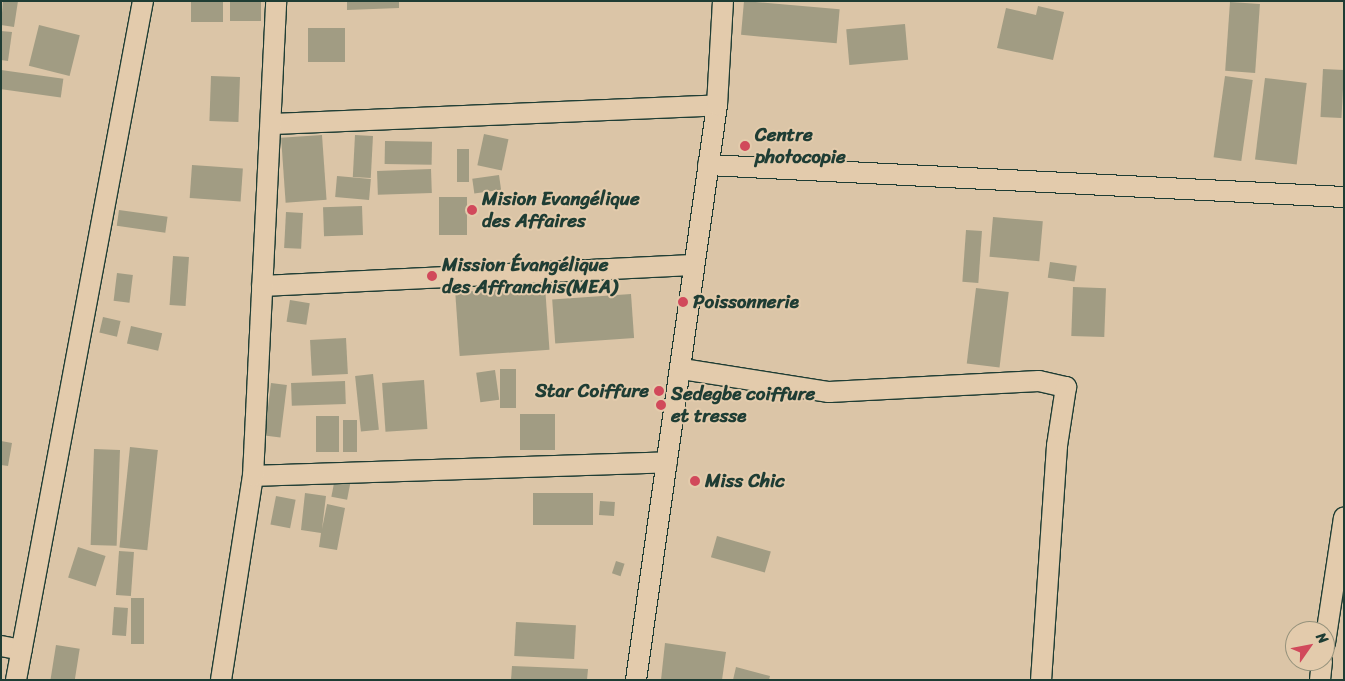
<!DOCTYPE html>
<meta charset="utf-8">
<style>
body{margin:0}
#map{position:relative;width:1345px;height:681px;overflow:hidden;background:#dbc5a7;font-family:Sriracha,sans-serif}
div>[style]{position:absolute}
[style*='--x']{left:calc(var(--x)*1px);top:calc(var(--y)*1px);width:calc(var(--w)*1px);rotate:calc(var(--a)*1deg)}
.building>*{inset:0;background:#a19c83;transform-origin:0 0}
.roads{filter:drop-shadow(1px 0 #1f3d34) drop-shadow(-1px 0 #1f3d34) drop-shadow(0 1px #1f3d34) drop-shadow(0 -1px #1f3d34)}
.street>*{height:20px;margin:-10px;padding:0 10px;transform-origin:10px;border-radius:10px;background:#e3cbac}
.dots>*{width:14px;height:14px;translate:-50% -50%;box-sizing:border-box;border:2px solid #e3cbac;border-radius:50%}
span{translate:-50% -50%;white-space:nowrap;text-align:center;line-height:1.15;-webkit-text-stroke:4px #e3cbac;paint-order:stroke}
.poi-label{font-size:19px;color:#1f3d34;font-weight:700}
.left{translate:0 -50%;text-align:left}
.right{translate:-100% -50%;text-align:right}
.frame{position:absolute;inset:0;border:2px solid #1f3d34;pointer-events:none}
.north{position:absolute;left:1285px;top:621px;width:50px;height:50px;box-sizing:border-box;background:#e3cbac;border:1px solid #95927c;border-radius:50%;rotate:57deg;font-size:14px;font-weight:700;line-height:20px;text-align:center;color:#1f3d34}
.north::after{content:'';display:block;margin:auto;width:18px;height:22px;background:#d1495b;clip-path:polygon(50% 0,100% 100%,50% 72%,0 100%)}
</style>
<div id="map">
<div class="building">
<i style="clip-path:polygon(3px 1px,18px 1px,14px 27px,1px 25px)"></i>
<i style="left:191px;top:1px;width:32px;height:21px"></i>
<i style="left:230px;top:1px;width:31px;height:20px"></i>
<i style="clip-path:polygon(347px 1px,399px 1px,399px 8px,347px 10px)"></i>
<i style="left:744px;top:1px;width:96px;height:34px;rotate:5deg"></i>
<i style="left:1230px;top:2px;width:30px;height:69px;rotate:4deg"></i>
<i style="clip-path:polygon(1038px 6px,1064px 12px,1053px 60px,997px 48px,1006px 8px,1036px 15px)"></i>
<i style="left:905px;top:24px;width:36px;height:59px;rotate:85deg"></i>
<i style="left:39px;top:25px;width:42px;height:42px;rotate:14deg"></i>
<i style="left:308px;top:28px;width:37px;height:34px"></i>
<i style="clip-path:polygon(1px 31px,12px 32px,8px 61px,1px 60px)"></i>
<i style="left:1323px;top:69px;width:21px;height:48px;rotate:3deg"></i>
<i style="left:1px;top:70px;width:63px;height:19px;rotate:8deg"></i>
<i style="left:211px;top:76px;width:29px;height:45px;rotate:2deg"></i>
<i style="left:1225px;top:76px;width:28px;height:82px;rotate:8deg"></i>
<i style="left:1265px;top:78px;width:42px;height:82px;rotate:7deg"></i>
<i style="left:484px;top:134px;width:25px;height:32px;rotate:12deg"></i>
<i style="left:322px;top:135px;width:65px;height:41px;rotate:86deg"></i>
<i style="left:355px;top:135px;width:18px;height:42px;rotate:3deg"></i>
<i style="left:385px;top:141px;width:47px;height:23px;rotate:1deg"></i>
<i style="left:457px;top:149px;width:12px;height:33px"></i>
<i style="left:192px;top:165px;width:51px;height:33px;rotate:4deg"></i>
<i style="left:431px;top:169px;width:24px;height:54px;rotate:88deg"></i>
<i style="left:499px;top:175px;width:15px;height:27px;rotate:82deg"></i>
<i style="left:337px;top:176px;width:34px;height:21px;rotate:5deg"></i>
<i style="left:439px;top:197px;width:28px;height:38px"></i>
<i style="left:362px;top:206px;width:29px;height:39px;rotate:88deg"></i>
<i style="left:119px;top:210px;width:49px;height:16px;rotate:8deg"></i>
<i style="left:286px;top:212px;width:17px;height:36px;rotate:3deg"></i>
<i style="left:993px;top:217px;width:50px;height:40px;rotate:5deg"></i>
<i style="left:966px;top:230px;width:16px;height:52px;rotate:4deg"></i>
<i style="left:173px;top:256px;width:16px;height:49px;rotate:4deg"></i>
<i style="left:1050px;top:262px;width:27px;height:16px;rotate:8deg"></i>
<i style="left:117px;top:273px;width:16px;height:28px;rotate:7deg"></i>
<i style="left:545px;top:286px;width:64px;height:90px;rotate:86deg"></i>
<i style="left:1073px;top:287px;width:33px;height:49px;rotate:2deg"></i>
<i style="left:976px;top:288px;width:33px;height:76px;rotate:7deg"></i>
<i style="left:631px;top:294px;width:44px;height:79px;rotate:86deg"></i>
<i style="left:290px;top:300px;width:20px;height:22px;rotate:9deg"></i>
<i style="left:103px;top:317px;width:18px;height:16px;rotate:13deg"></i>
<i style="left:131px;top:326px;width:32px;height:18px;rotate:13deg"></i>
<i style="left:346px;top:338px;width:36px;height:36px;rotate:87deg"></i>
<i style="left:500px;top:369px;width:16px;height:39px"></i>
<i style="left:495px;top:370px;width:30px;height:19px;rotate:82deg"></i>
<i style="left:373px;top:374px;width:56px;height:18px;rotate:84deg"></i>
<i style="left:424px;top:380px;width:49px;height:42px;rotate:86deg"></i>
<i style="left:345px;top:381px;width:23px;height:54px;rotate:88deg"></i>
<i style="left:271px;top:383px;width:16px;height:53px;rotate:7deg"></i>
<i style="left:520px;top:414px;width:35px;height:36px"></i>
<i style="left:316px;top:416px;width:23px;height:36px"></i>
<i style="left:343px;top:420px;width:14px;height:32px"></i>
<i style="clip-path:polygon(1px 441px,12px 443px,8px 466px,1px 465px)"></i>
<i style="left:130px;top:447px;width:28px;height:101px;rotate:6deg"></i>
<i style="left:94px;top:449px;width:26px;height:96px;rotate:2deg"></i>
<i style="left:335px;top:478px;width:16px;height:19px;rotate:11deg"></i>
<i style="clip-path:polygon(305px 493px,326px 496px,322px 529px,327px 504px,345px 508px,337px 550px,319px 547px,321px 533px,301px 530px)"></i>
<i style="left:533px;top:493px;width:60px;height:32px"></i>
<i style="left:276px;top:496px;width:20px;height:29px;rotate:11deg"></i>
<i style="left:600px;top:501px;width:15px;height:14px;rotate:4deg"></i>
<i style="left:717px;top:536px;width:56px;height:22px;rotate:16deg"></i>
<i style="left:78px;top:547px;width:29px;height:32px;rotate:18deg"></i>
<i style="left:119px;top:551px;width:15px;height:44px;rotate:4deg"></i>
<i style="left:616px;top:561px;width:9px;height:13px;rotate:18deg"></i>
<i style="left:131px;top:598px;width:13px;height:46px"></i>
<i style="left:114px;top:607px;width:14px;height:28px;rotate:4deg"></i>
<i style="left:516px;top:622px;width:60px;height:34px;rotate:3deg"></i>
<i style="clip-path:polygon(665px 643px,726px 652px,722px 680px,661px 680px)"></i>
<i style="left:56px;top:645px;width:24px;height:36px;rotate:9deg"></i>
<i style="clip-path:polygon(512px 666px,588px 669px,587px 680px,511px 680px)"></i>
<i style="clip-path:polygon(736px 667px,770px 676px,769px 680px,733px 680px)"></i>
</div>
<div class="roads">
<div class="street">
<i style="--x:271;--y:124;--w:446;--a:-2.4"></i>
<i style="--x:708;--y:165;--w:637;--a:2.88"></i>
<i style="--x:262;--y:286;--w:431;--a:-2.8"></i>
<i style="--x:682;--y:369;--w:149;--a:8.9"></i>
<i style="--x:829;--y:392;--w:210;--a:-3"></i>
<i style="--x:1039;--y:381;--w:28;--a:13"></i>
<i style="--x:1066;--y:387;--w:60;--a:98.7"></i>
<i style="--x:1057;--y:446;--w:235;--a:93.9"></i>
<i style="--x:253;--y:476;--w:414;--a:-1.9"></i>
<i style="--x:1325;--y:643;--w:127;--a:-81.4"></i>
<i style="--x:1;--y:646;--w:21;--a:11"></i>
<i style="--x:16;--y:680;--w:691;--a:-79.41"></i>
<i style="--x:221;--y:680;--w:206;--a:-81.1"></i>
<i style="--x:253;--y:476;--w:476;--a:-87.2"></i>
<i style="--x:636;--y:680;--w:581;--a:-81.98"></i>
<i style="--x:717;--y:105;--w:104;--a:-86.7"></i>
<i style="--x:1320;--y:680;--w:19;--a:-84"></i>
</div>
</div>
<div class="dots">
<i style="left:745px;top:146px;background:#d1495b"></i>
<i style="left:472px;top:210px;background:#d1495b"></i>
<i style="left:432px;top:276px;background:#d1495b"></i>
<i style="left:683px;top:302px;background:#d1495b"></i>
<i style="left:659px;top:391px;background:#d1495b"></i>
<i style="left:661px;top:405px;background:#d1495b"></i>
<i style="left:695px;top:481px;background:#d1495b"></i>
</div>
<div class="poi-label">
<span class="left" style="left:755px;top:146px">Centre<br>photocopie</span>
<span class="left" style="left:482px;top:210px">Mision Evangélique<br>des Affaires</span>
<span class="left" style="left:442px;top:276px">Mission Évangélique<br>des Affranchis(MEA)</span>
<span class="left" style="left:693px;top:302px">Poissonnerie</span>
<span class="right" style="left:649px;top:391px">Star Coiffure</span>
<span class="left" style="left:671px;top:405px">Sedegbe coiffure<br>et tresse</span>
<span class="left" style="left:705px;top:481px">Miss Chic</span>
</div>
<div class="frame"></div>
<div class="north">N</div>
</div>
